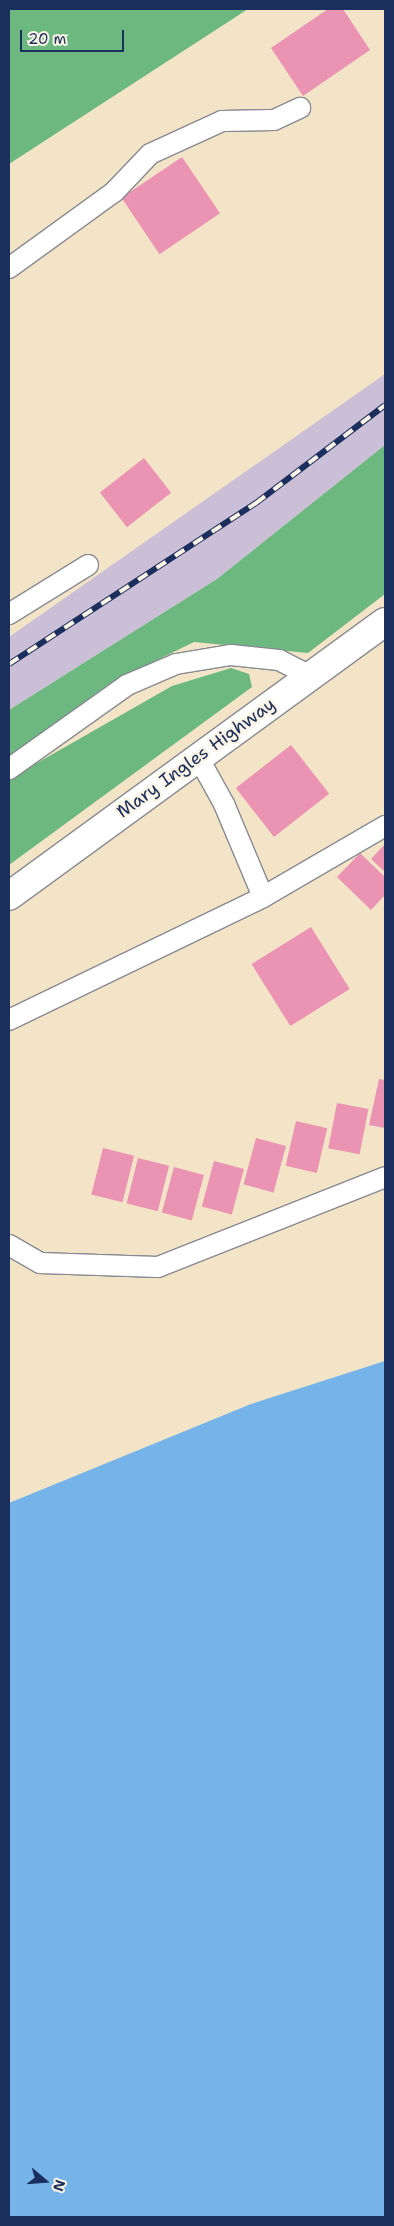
<!DOCTYPE html>
<style>
body{margin:0}
#map{position:relative;width:394px;height:2226px;overflow:hidden;background:#f3e4c7;font-family:"Shantell Sans",sans-serif}
div>[style]{position:absolute}
[style*='--x']{left:calc(var(--x)*1px);top:calc(var(--y)*1px);width:calc(var(--w)*1px);rotate:calc(var(--a)*1deg)}
.industrial>*{inset:0;background:#cabfd7}
.forest>*{inset:0;background:#6cb880}
.water>*{inset:0;background:#75b3e8}
.building>*{inset:0;background:#ea93b3;transform-origin:0 0}
.roads{filter:drop-shadow(1px 0 #878a92) drop-shadow(-1px 0 #878a92) drop-shadow(0 1px #878a92) drop-shadow(0 -1px #878a92)}
.lane>*{height:20px;margin:-10px;padding:0 10px;transform-origin:10px;border-radius:10px;background:#fff}
.secondary>*{height:28px;margin:-14px;padding:0 14px;transform-origin:14px;border-radius:14px;background:#fff}
.rail>*{height:5.5px;margin-top:-2.75px;transform-origin:0;background:repeating-linear-gradient(90deg,#fcf5e5 0 11px,#1b2f5e 0 22px);box-sizing:border-box;border-block:1px solid #1b2f5e}
span{translate:-50% -50%;white-space:nowrap;text-align:center;line-height:1.15;-webkit-text-stroke:5px #fcf5e5;paint-order:stroke}
.street-label{font-size:18px;color:#1b2f5e}
.frame{position:absolute;inset:0;border:10px solid #1b2f5e;pointer-events:none}
.north{position:absolute;left:20px;top:2156px;width:50px;height:50px;-webkit-text-stroke:4px #fcf5e5;paint-order:stroke;rotate:108deg;font-size:14px;font-weight:700;line-height:20px;text-align:center;color:#1b2f5e}
.north::after{content:'';display:block;margin:auto;width:18px;height:22px;background:#1b2f5e;clip-path:polygon(50% 0,100% 100%,50% 72%,0 100%)}
.scale{position:absolute;left:20px;top:30px;width:104px;height:22px;box-sizing:border-box;border:2px solid #1b2f5e;border-top:0;padding-left:6px;font-size:15px;line-height:18px;white-space:nowrap;color:#1b2f5e;-webkit-text-stroke:4px #fcf5e5;paint-order:stroke}
</style>
<div id="map">
<div class="industrial">
<i style="clip-path:polygon(385px 374px,385px 445px,217px 579px,9px 710px,9px 637px)"></i>
</div>
<div class="forest">
<i style="clip-path:polygon(9px 9px,248px 9px,9px 164px)"></i>
<i style="clip-path:polygon(385px 445px,385px 594px,308px 653px,194px 642px,112px 682px,9px 756px,9px 710px,217px 579px)"></i>
<i style="clip-path:polygon(231px 668px,249px 674px,252px 687px,9px 865px,9px 779px,172px 686px)"></i>
</div>
<div class="water">
<i style="clip-path:polygon(385px 1361px,385px 2217px,9px 2217px,9px 1503px,251px 1404px)"></i>
</div>
<div class="building">
<i style="clip-path:polygon(328px 9px,343px 9px,370px 50px,303px 96px,271px 48px)"></i>
<i style="left:182px;top:157px;width:68px;height:73px;rotate:56deg"></i>
<i style="left:144px;top:458px;width:44px;height:56px;rotate:52deg"></i>
<i style="left:291px;top:745px;width:62px;height:70px;rotate:52deg"></i>
<i style="clip-path:polygon(385px 844px,385px 872px,371px 859px)"></i>
<i style="clip-path:polygon(360px 853px,385px 877px,385px 895px,371px 910px,337px 877px)"></i>
<i style="left:311px;top:927px;width:73px;height:70px;rotate:58deg"></i>
<i style="clip-path:polygon(379px 1079px,385px 1080px,385px 1128px,369px 1125px)"></i>
<i style="left:337px;top:1103px;width:32px;height:46px;rotate:11deg"></i>
<i style="left:296px;top:1121px;width:32px;height:46px;rotate:13deg"></i>
<i style="left:256px;top:1138px;width:31px;height:48px;rotate:15deg"></i>
<i style="left:103px;top:1148px;width:32px;height:48px;rotate:14deg"></i>
<i style="left:138px;top:1158px;width:32px;height:47px;rotate:14deg"></i>
<i style="left:214px;top:1161px;width:31px;height:47px;rotate:15deg"></i>
<i style="left:174px;top:1167px;width:31px;height:47px;rotate:15deg"></i>
</div>
<div class="roads">
<div class="lane">
<i style="--x:9;--y:268;--w:130;--a:-35.9"></i>
<i style="--x:114;--y:192;--w:52;--a:-46.5"></i>
<i style="--x:150;--y:154;--w:79;--a:-24.6"></i>
<i style="--x:222;--y:121;--w:52;--a:-1.1"></i>
<i style="--x:274;--y:120;--w:29;--a:-25"></i>
<i style="--x:9;--y:614;--w:93;--a:-31.8"></i>
<i style="--x:198;--y:757;--w:54;--a:61"></i>
<i style="--x:224;--y:804;--w:101;--a:67.2"></i>
<i style="--x:9;--y:769;--w:145;--a:-35.4"></i>
<i style="--x:127;--y:685;--w:53;--a:-23.2"></i>
<i style="--x:176;--y:664;--w:56;--a:-9.3"></i>
<i style="--x:231;--y:655;--w:48;--a:5.9"></i>
<i style="--x:279;--y:660;--w:34;--a:27"></i>
<i style="--x:9;--y:1020;--w:282;--a:-25.8"></i>
<i style="--x:263;--y:897;--w:141;--a:-30.2"></i>
<i style="--x:9;--y:1245;--w:36;--a:30"></i>
<i style="--x:40;--y:1263;--w:118;--a:1.9"></i>
<i style="--x:158;--y:1267;--w:244;--a:-21.6"></i>
</div>
<div class="secondary">
<i style="--x:9;--y:896;--w:465;--a:-36.1"></i>
</div>
</div>
<div class="rail">
<i style="--x:9;--y:664;--w:295;--a:-33.1"></i>
<i style="--x:256;--y:503;--w:162;--a:-37.2"></i>
</div>
<div class="street-label">
<span style="left:196px;top:758px;rotate:-36deg">Mary Ingles Highway</span>
</div>
<div class="frame"></div>
<div class="north">N</div>
<div class="scale">20 m</div>
</div>
